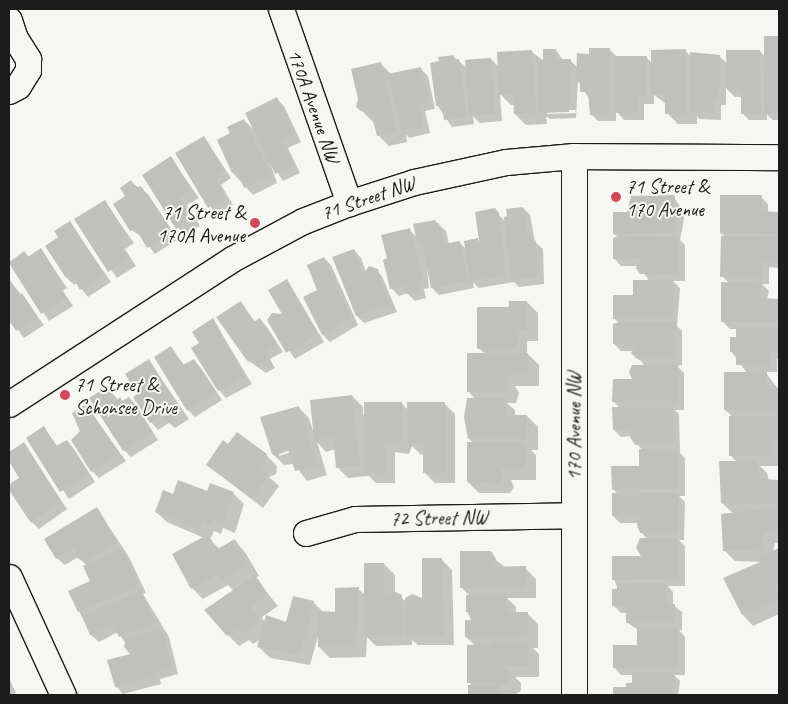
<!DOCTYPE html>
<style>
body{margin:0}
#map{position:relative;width:788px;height:704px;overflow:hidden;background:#f6f6f2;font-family:Caveat,sans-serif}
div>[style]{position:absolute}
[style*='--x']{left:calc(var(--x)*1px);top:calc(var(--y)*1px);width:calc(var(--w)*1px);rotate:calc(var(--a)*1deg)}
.shadow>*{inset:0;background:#0003}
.building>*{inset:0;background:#c0c0bd;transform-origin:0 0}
.roads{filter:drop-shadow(1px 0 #1c1c1c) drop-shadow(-1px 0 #1c1c1c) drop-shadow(0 1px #1c1c1c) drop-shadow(0 -1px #1c1c1c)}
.minor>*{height:25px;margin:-12.5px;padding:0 12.5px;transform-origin:12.5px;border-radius:12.5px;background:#f6f6f2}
.dots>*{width:14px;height:14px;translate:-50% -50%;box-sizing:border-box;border:2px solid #f6f6f2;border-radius:50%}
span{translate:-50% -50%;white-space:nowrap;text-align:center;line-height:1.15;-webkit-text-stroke:4px #f6f6f2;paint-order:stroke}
.street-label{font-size:20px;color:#1c1c1c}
.poi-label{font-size:20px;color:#1c1c1c}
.left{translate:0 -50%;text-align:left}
.right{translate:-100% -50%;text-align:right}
.frame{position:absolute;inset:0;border:10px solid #1c1c1c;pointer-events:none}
</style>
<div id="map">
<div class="shadow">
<i style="clip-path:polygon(evenodd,765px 37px,779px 37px,779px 120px,773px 120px,767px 115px,767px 120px,749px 120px,742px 113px,742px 97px,735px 97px,726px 88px,726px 105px,721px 105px,721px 120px,699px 119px,697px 116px,697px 124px,678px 124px,667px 113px,666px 104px,654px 95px,654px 104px,644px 104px,644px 120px,624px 120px,616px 111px,616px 121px,598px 121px,591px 114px,589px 99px,578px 81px,576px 118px,550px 119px,546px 116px,547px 124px,526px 125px,515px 114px,515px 105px,511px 105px,500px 94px,502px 121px,480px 123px,473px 116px,474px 124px,452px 127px,437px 105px,453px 56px,467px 68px,491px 59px,499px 67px,532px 52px,544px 61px,556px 50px,563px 60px,570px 60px,578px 68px,591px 55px,609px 49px,616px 56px,647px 58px,652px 63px,685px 51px,691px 56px,719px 56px,728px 64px,760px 51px,765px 57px,765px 37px,575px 110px,576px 113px,547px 114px,547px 111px,575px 110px)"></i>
<i style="clip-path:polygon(381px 64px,392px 75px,421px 69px,428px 76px,435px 109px,425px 111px,430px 133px,409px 138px,406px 134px,407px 142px,389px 146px,378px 135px,373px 122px,358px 107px)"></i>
<i style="clip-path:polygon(277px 99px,284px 106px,301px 142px,288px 148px,300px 173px,283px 181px,269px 160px,277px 183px,253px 195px,233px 173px,218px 140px,231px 134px,244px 120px,255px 131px)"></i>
<i style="clip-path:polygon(204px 137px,231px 178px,221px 185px,233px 205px,216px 215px,177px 154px)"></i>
<i style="clip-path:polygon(171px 158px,199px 198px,187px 205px,200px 226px,184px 236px,143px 175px)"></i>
<i style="clip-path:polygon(131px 182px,148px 194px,178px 239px,155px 254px,141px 236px,131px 230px,115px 204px,126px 196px)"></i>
<i style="clip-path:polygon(674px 197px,685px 214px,680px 240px,685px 245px,685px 281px,673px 281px,680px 288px,677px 326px,682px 331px,682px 365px,677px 366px,684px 373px,684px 410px,675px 410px,679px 414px,680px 453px,685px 458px,685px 496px,679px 496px,685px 502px,684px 540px,679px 540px,685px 546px,685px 586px,668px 586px,673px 592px,673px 605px,682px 612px,682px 630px,679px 630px,685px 637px,685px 675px,674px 675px,680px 681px,678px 695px,614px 695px,614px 688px,627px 688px,633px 684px,633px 675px,621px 675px,614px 667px,638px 646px,638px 630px,628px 623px,628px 613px,621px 613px,613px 605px,618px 590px,614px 579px,643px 557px,648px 540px,641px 532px,639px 523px,620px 523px,613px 516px,618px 494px,613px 489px,640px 467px,642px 450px,631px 436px,621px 437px,614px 430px,620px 408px,614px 402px,645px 366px,640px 360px,682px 360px,639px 360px,634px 351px,621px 351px,614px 344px,621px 325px,614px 318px,650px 282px,639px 266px,621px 266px,614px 258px,620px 239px,614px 234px,629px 213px)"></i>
<i style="clip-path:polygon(761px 197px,768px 204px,768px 213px,779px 213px,779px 268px,769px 267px,769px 284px,762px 284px,769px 291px,767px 300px,779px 300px,779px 359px,777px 359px,777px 372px,765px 372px,779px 390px,779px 466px,760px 466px,767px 473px,769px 481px,779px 481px,779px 543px,775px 543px,773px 552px,779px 549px,779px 614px,753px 626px,743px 615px,762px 562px,735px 561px,724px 550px,734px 514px,722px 503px,737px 462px,730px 455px,731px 415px,725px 410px,747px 373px,731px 351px,738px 339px,738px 329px,730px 329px,722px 321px,729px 283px,722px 276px,726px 238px,721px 233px)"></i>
<i style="clip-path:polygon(104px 201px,134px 243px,125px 249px,136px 266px,117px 278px,76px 219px)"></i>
<i style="clip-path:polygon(523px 208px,530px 215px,535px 242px,543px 249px,544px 284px,519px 287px,514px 282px,479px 288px,473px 282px,474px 288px,439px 295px,432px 288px,427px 269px,429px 288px,424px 289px,426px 298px,415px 301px,407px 293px,399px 296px,391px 288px,389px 259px,409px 230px,419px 239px,435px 221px,446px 231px,449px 244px,459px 242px,466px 249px,465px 242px,481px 242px,494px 210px,505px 221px)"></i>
<i style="clip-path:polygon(70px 223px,111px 282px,88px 297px,77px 283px,74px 285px,67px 278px,60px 238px)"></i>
<i style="clip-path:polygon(41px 250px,67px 288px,63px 291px,73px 306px,49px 321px,9px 262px,24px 252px,29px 257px)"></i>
<i style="clip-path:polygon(354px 250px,361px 258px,366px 272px,374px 268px,382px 276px,397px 312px,364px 323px,357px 316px,334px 258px)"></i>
<i style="clip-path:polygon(324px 258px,331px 265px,358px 325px,330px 342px,323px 335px,304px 297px,319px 290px)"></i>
<i style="clip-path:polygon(9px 279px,44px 325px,24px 338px,12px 322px,9px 324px)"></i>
<i style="clip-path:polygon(287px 280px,324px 342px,295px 359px,268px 320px,285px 316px)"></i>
<i style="clip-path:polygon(527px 302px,538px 313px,538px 341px,527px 341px,527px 353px,539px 365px,539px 386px,515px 386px,519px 393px,516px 403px,507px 403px,515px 410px,515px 416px,527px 416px,538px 427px,538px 450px,531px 450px,536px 455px,536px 480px,511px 480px,514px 487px,510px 493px,479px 493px,468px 482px,473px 443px,469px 439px,476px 400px,469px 392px,485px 354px,479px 348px,510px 308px)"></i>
<i style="clip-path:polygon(241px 303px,256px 323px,260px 320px,267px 327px,283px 352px,270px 359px,275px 368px,266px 373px,249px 361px)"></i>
<i style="clip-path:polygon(213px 320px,252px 384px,226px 398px,219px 390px,201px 343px)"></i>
<i style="clip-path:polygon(171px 348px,185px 366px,194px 360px,201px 368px,222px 400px,195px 417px,188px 410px)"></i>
<i style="clip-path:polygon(149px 361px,189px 419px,175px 428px,169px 423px,158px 430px,151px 422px,139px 395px)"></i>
<i style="clip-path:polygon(108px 388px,118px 400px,123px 402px,129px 398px,136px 405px,158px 440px,131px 457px,124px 450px)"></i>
<i style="clip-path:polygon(evenodd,352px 396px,363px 407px,363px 415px,401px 403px,409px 411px,444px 403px,455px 414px,455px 483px,435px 483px,424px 472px,424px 454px,421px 455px,412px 446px,409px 454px,395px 452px,395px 483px,376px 483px,369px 476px,348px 478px,337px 467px,335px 449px,326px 452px,317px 442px,327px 475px,307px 481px,294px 464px,284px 465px,273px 454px,298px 407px,309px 418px,313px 431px,352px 396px,291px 450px,291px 452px,279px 456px,279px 454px,291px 450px)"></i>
<i style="clip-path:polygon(86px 406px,126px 461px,99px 478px,92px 471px,81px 431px)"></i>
<i style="clip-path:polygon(44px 428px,58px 447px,67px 441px,74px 449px,95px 482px,69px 499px,28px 438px)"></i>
<i style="clip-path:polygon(24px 444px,67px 509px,39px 529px,32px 522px,21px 479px,9px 459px,9px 453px)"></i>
<i style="clip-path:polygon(266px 455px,277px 466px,276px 474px,269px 477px,279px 486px,263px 508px,207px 465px)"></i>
<i style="clip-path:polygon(207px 493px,233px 493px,244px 504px,235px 533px,223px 528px,221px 534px,214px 531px,210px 540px,220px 549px,235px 541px,245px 552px,259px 576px,255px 578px,278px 606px,262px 617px,265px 623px,287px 624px,313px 602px,323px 612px,337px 614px,358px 589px,365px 595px,384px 564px,395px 575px,395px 594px,407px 602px,424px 599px,441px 559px,452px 570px,454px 645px,418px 645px,412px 640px,412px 645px,376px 646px,367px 637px,366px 657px,330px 658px,319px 647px,318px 636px,310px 665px,270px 658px,259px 647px,261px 639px,253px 644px,249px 640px,239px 646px,228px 635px,234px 591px,228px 585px,203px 599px,192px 588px,204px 538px,167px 522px,156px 512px,173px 496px)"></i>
<i style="clip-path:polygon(97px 509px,129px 557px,146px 593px,143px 594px,169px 637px,178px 674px,160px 679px,161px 684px,123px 694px,116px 686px,133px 655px,118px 632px,99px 642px,91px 635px,79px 611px,92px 582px,87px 566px,78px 557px,65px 565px,57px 558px)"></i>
<i style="clip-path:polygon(486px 552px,506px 568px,525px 568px,536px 579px,536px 598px,507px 598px,516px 607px,516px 613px,527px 613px,538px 624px,538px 648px,533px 648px,539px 654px,539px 677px,515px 677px,521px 683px,521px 691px,516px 694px,469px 695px,476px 646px,466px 637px,472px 622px,467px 611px,470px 596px,462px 588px)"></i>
<i style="clip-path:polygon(9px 678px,16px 693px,11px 695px,9px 695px)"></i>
</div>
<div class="building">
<i style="left:764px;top:36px;width:15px;height:77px"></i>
<i style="clip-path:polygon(589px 48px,610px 48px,609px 115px,590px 115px,588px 92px,580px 92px,580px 82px,576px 82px,577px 53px,589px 54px)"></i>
<i style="clip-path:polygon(543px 49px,556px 49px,557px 59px,571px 59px,569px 112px,541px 113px,538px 107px,537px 60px,543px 60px)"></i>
<i style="clip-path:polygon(686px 49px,686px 114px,665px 114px,665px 94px,651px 94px,651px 50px)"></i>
<i style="clip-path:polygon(532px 50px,536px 113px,514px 114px,513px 94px,499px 95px,497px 52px)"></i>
<i style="clip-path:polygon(726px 50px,760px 50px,761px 114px,741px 114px,741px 90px,727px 90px)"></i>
<i style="clip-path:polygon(690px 52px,720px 55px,719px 98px,714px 98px,714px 113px,691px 113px)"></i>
<i style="clip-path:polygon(454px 55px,454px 60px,459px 59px,467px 117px,444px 120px,442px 105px,436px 106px,430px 63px,439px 61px,438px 57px)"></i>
<i style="clip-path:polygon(613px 56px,647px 56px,647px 97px,638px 97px,638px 113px,616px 113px)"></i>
<i style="left:491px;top:58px;width:56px;height:26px;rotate:86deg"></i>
<i style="clip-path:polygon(381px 62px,397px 131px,377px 136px,370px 109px,361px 111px,356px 107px,358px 99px,351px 69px)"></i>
<i style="clip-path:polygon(421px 67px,429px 102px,419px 104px,423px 126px,401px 131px,388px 74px)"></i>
<i style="clip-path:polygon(277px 97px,295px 134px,282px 141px,294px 165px,275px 174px,245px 113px)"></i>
<i style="clip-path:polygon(244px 119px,271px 176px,244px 188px,237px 171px,232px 173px,217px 140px,230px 133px,227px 127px)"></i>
<i style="clip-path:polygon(204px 136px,225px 171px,214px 177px,226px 197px,208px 208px,175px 153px)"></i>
<i style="clip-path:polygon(171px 156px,192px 190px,180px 197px,193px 218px,176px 229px,142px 175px)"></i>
<i style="clip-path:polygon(131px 180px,136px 188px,141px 186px,172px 232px,147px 248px,135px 228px,130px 231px,113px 204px,125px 196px,120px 188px)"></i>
<i style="clip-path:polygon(675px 195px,675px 205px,678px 205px,675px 233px,613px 234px,613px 212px,627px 212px,631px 196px)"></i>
<i style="clip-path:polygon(720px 195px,762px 195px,761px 211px,779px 212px,779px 234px,720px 233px)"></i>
<i style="clip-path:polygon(105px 200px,127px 235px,118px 242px,129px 259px,108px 272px,74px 219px)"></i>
<i style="clip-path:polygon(523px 207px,528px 236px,536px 241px,537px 277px,511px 280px,504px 217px,507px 216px,506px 209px)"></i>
<i style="clip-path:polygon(495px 208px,499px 213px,506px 275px,470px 281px,464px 241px,478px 238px,480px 248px,475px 212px)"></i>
<i style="clip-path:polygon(435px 220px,436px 224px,439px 223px,443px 244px,460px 241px,468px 281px,431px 288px,424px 253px,420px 242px,417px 242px,413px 224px)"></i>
<i style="clip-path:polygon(70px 221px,105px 275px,80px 290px,71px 275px,66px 278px,45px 246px,58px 237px,54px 231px)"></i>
<i style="clip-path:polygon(410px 228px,423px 281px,417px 282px,419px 291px,406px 294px,404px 285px,390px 289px,383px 260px,387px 258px,381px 235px)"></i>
<i style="clip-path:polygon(619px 236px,678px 237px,678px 274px,640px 274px,636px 268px,640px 259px,613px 259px,613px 238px)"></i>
<i style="clip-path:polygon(721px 236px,779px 237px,779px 261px,762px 261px,762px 277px,720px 277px)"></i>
<i style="clip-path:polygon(41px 248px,61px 280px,57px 283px,67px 298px,41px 314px,9px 263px,24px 251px,28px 257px)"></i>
<i style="clip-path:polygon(354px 249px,363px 275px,369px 266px,378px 269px,390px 305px,356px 316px,332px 257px)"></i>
<i style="clip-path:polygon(324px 257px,352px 318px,322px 335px,303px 297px,317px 290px,307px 265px)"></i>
<i style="clip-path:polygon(287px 279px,318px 334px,286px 353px,267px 320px,272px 313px,282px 314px,268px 290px)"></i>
<i style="clip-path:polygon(9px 280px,19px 295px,22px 293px,38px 317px,16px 331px,9px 320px)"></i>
<i style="clip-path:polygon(633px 280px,673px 280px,673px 319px,613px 319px,613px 295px,633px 295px)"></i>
<i style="clip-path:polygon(721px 282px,762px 283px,759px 298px,779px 299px,779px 322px,721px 322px)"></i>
<i style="clip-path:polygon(241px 301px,254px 322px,260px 318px,276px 344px,264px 352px,269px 360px,258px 367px,253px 359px,248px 362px,216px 317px)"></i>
<i style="clip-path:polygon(509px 301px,527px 301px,527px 330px,517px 330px,517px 349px,477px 349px,477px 307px,509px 307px)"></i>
<i style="clip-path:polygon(213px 318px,246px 377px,218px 391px,191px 348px,199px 343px,192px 332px)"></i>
<i style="clip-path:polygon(619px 322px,676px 322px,676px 359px,637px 359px,631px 353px,636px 344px,613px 344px,613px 324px)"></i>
<i style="clip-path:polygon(779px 328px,779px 352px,770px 352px,770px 365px,736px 365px,736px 352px,730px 352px,730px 337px,736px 337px,736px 329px)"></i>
<i style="clip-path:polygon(171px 346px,183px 365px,194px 359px,215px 393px,187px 411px,154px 357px)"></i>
<i style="clip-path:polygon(467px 353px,528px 353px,528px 375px,506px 375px,509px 384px,506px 392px,467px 392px)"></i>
<i style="clip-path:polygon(149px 359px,182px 412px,167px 422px,162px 415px,150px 423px,133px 397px,137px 394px,125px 374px)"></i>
<i style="clip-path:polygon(632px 365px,678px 365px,677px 403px,612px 402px,613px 379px,632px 379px,629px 372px)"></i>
<i style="clip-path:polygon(724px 372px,767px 372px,767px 389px,779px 389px,779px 413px,724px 410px)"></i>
<i style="clip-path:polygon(108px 386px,117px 400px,120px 397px,122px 401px,129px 397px,152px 432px,123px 451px,89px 398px)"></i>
<i style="clip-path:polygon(352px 395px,360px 465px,336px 468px,333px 437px,314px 441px,310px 400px)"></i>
<i style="clip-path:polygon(467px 398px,505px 398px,505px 415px,527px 415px,527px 439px,468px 439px,464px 417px)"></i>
<i style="clip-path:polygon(364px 402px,402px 402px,402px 440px,398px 444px,385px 442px,385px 473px,364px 473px)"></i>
<i style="clip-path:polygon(407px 402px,445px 402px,445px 473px,423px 473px,423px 442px,409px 445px,407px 440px)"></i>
<i style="clip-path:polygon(86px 404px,120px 454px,91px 472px,71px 440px,80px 431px,72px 413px)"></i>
<i style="clip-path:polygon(299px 406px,317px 465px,295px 471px,288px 449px,276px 456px,272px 454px,260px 417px)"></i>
<i style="clip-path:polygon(673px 406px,673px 444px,635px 445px,630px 437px,634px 429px,613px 430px,612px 407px)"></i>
<i style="clip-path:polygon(729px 416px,779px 416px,779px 440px,772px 440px,772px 456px,729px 456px)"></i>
<i style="clip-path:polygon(44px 426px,56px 446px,67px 440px,89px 475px,60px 492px,26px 438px)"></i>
<i style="clip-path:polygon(237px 432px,267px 454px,265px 464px,258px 466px,269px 474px,252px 498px,206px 465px,223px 440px,228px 444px)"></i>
<i style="clip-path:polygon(24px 442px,61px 501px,31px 523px,9px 490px,11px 483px,19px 478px,9px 461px,9px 452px)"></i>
<i style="clip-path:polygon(467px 442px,525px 442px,525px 469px,501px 469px,503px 476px,499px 483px,467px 482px)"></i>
<i style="clip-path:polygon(639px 449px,678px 449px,678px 489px,612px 490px,611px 466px,639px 466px)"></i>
<i style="clip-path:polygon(719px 461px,757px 461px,760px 479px,779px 480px,779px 504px,721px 503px)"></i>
<i style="clip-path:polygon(178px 480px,207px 491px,210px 483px,234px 492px,224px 523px,212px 518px,210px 524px,203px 521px,199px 530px,155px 512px,163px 490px,173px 494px)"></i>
<i style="clip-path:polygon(612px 493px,678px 493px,678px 533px,640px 533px,637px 525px,640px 516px,612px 516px)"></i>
<i style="clip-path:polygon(97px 507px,118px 542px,85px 562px,77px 558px,76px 547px,56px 559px,44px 539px)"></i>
<i style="clip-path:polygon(779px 507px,779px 532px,764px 533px,761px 549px,723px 551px,721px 514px)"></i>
<i style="clip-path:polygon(205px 536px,212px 540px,214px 551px,235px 539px,249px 565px,222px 580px,218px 574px,191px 589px,172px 554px)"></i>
<i style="clip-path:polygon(640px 538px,678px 538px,679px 579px,612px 580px,612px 556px,641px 556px,636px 548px)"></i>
<i style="clip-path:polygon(122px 548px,139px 586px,78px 612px,68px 591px,90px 581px,83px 566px)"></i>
<i style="clip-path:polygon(779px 548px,779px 583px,774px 586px,779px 599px,742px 615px,723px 578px,760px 562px,758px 557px)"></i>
<i style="clip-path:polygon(460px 551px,491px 551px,496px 559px,491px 567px,526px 566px,526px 588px,460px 588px)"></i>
<i style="clip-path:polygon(422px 558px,442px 558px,444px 635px,405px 635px,405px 598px,412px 594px,422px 598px)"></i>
<i style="clip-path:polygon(364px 563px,384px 563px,384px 595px,393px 591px,402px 595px,402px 635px,364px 635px)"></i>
<i style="clip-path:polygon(255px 575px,268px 594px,252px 606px,251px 611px,254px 610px,259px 618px,258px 622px,241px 634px,238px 629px,227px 636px,204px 610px)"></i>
<i style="clip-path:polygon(617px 583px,666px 583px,666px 604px,675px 604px,675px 623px,626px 623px,626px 606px,612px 606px,612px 589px,617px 589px)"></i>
<i style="clip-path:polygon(359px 587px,356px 647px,318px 647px,317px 613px,321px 611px,335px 612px,335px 588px)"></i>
<i style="clip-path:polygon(141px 590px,156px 623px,119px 637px,113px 624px,90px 635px,82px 616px)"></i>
<i style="clip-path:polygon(466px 595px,506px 595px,506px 612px,528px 612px,527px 637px,465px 637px,465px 620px,471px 620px,471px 612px,466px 612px)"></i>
<i style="clip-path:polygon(293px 596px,314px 601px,300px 655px,257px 647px,266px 615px,286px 622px)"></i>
<i style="clip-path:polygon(637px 628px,679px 628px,678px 668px,613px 668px,613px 645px,637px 645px)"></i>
<i style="clip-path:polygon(162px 629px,172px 667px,153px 672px,154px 677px,115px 687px,107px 660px,130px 654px,124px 647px,126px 638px)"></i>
<i style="clip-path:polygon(493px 641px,528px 641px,528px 666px,503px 666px,512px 675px,505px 684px,467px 683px,467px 645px,493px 644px)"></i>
<i style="clip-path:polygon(632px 672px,674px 673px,673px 694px,613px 695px,613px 687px,626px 687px,626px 683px,632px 683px)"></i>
<i style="left:468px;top:685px;width:31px;height:10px"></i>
</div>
<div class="roads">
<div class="minor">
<i style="--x:281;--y:9;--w:206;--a:70.7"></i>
<i style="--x:9;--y:20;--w:19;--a:72"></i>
<i style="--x:15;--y:38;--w:25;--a:58"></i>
<i style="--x:28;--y:59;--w:11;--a:90"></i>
<i style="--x:28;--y:70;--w:19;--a:122"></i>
<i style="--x:18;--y:86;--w:10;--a:151"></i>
<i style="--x:9;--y:404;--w:266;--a:-33"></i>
<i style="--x:232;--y:259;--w:81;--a:-28.2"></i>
<i style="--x:303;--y:221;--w:49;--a:-21.4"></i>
<i style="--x:349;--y:203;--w:68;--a:-17.9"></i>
<i style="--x:414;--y:182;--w:94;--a:-12.3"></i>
<i style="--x:506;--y:162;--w:68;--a:-5"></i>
<i style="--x:574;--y:156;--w:205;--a:0.3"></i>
<i style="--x:306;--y:533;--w:51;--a:-15.9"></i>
<i style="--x:355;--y:519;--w:219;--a:-1"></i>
<i style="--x:9;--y:577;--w:130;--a:65.4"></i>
<i style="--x:574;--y:695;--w:539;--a:-90"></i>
</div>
</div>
<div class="dots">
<i style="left:616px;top:197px;background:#d1495b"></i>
<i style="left:255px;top:223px;background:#d1495b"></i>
<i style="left:65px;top:395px;background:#d1495b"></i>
</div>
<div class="street-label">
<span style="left:314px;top:106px;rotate:70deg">170A Avenue NW</span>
<span style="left:368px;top:198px;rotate:-19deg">71 Street NW</span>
<span style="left:574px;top:426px;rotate:-90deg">170 Avenue NW</span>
<span style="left:439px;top:518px;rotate:-1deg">72 Street NW</span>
</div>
<div class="poi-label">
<span class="left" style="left:626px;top:198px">71 Street &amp;<br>170 Avenue</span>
<span class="right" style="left:245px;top:224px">71 Street &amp;<br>170A Avenue</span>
<span class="left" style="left:75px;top:396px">71 Street &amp;<br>Schonsee Drive</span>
</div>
<div class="frame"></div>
</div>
